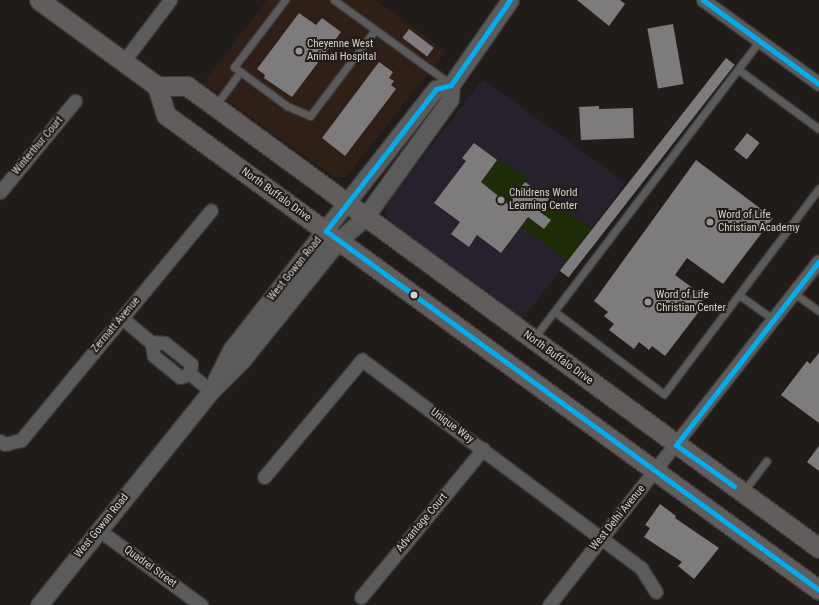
<!DOCTYPE html>
<style>
body{margin:0}
#map{position:relative;width:819px;height:605px;overflow:hidden;background:#1f1c1a;font-family:"Roboto Condensed",sans-serif}
div>[style]{position:absolute}
[style*='--x']{left:calc(var(--x)*1px);top:calc(var(--y)*1px);width:calc(var(--w)*1px);rotate:calc(var(--a)*1deg)}
.commercial>*{inset:0;background:#2e1f17}
.education>*{inset:0;background:#27202d}
.green>*{inset:0;background:#1c2c07;transform-origin:0 0}
.building>*{inset:0;background:#7d7b7c;transform-origin:0 0}
.roads{filter:drop-shadow(1px 0 #3c3938) drop-shadow(-1px 0 #3c3938) drop-shadow(0 1px #3c3938) drop-shadow(0 -1px #3c3938)}
.service>*{height:7px;margin:-3.5px;padding:0 3.5px;transform-origin:3.5px;border-radius:3.5px;background:#5c5b5b}
.minor>*{height:13px;margin:-6.5px;padding:0 6.5px;transform-origin:6.5px;border-radius:6.5px;background:#5c5b5b}
.tertiary>*{height:17px;margin:-8.5px;padding:0 8.5px;transform-origin:8.5px;border-radius:8.5px;background:#5c5b5b}
.secondary>*{height:19px;margin:-9.5px;padding:0 9.5px;transform-origin:9.5px;border-radius:9.5px;background:#605d5c}
.bus-1>*{height:5px;margin:-2.5px;padding:0 2.5px;transform-origin:2.5px;border-radius:2.5px;background:#00adef}
.dots>*{width:11px;height:11px;translate:-50% -50%;box-sizing:border-box;border:2px solid #221c17;border-radius:50%}
span{translate:-50% -50%;white-space:nowrap;text-align:center;line-height:1.15;-webkit-text-stroke:4px #221c17;paint-order:stroke}
.poi-label{font-size:11px;color:#d7d2cf}
.left{translate:0 -50%;text-align:left}
.street-label{font-size:11px;color:#d7d2cf}
</style>
<div id="map">
<div class="commercial">
<i style="clip-path:polygon(267px 0,375px 0,446px 51px,346px 177px,335px 178px,203px 83px)"></i>
</div>
<div class="education">
<i style="clip-path:polygon(483px 79px,626px 183px,522px 320px,390px 224px,386px 216px,386px 205px,392px 196px)"></i>
</div>
<div class="green">
<i style="left:499px;top:158px;width:35px;height:50px;rotate:37deg"></i>
<i style="clip-path:polygon(549px 199px,592px 228px,567px 261px,521px 226px,533px 211px,538px 214px)"></i>
</div>
<div class="building">
<i style="clip-path:polygon(577px 0,620px 0,625px 4px,609px 26px)"></i>
<i style="clip-path:polygon(299px 13px,316px 25px,322px 18px,341px 32px,292px 97px,264px 78px,265px 75px,257px 69px)"></i>
<i style="left:673px;top:24px;width:61px;height:26px;rotate:80deg"></i>
<i style="left:409px;top:29px;width:31px;height:11px;rotate:37deg"></i>
<i style="left:726px;top:58px;width:11px;height:270px;rotate:38deg"></i>
<i style="clip-path:polygon(379px 62px,393px 72px,389px 78px,394px 81px,391px 85px,396px 89px,345px 156px,322px 138px)"></i>
<i style="clip-path:polygon(599px 106px,599px 109px,633px 108px,634px 138px,581px 140px,579px 107px)"></i>
<i style="left:747px;top:133px;width:16px;height:21px;rotate:38deg"></i>
<i style="clip-path:polygon(474px 143px,497px 160px,481px 182px,508px 204px,525px 182px,549px 199px,540px 212px,551px 220px,544px 229px,528px 217px,501px 253px,477px 235px,469px 247px,451px 234px,460px 222px,434px 203px,466px 161px,462px 158px)"></i>
<i style="clip-path:polygon(696px 160px,773px 218px,723px 284px,687px 258px,675px 275px,705px 297px,700px 303px,704px 305px,665px 356px,652px 346px,649px 350px,639px 342px,634px 349px,609px 330px,614px 324px,604px 316px,608px 312px,594px 301px)"></i>
<i style="clip-path:polygon(819px 353px,819px 423px,781px 395px,807px 361px,810px 364px)"></i>
<i style="clip-path:polygon(819px 446px,819px 471px,807px 462px)"></i>
<i style="clip-path:polygon(660px 504px,676px 516px,675px 518px,719px 548px,694px 579px,678px 566px,682px 562px,644px 537px,650px 528px,645px 525px)"></i>
</div>
<div class="roads">
<div class="service">
<i style="--x:285;--y:0;--w:84;--a:127.3"></i>
<i style="--x:234;--y:67;--w:66;--a:36.3"></i>
<i style="--x:287;--y:106;--w:25;--a:23"></i>
<i style="--x:310;--y:116;--w:108;--a:-52.9"></i>
<i style="--x:334;--y:0;--w:142;--a:35.8"></i>
<i style="--x:739;--y:70;--w:99;--a:36.4"></i>
<i style="--x:216;--y:105;--w:41;--a:-54"></i>
<i style="--x:794;--y:293;--w:31;--a:36"></i>
<i style="--x:739;--y:295;--w:43;--a:35.5"></i>
<i style="--x:555;--y:312;--w:136;--a:37"></i>
<i style="--x:664;--y:394;--w:258;--a:-53"></i>
<i style="--x:534;--y:338;--w:372;--a:-52.8"></i>
<i style="--x:743;--y:492;--w:39;--a:-53"></i>
</div>
<div class="minor">
<i style="--x:703;--y:0;--w:143;--a:35.9"></i>
<i style="--x:123;--y:62;--w:78;--a:-52.8"></i>
<i style="--x:0;--y:192;--w:118;--a:-50.5"></i>
<i style="--x:122;--y:318;--w:38;--a:40"></i>
<i style="--x:151;--y:342;--w:14;--a:4"></i>
<i style="--x:165;--y:343;--w:33;--a:39"></i>
<i style="--x:191;--y:364;--w:10;--a:96"></i>
<i style="--x:151;--y:342;--w:14;--a:78"></i>
<i style="--x:154;--y:356;--w:33;--a:39"></i>
<i style="--x:180;--y:377;--w:10;--a:-17"></i>
<i style="--x:190;--y:374;--w:27;--a:39"></i>
<i style="--x:0;--y:441;--w:6;--a:31"></i>
<i style="--x:5;--y:444;--w:16;--a:-14"></i>
<i style="--x:21;--y:440;--w:298;--a:-50.4"></i>
<i style="--x:264;--y:477;--w:153;--a:-50.1"></i>
<i style="--x:362;--y:360;--w:348;--a:36.7"></i>
<i style="--x:641;--y:568;--w:28;--a:58"></i>
<i style="--x:99;--y:530;--w:127;--a:36.3"></i>
<i style="--x:361;--y:597;--w:192;--a:-50.5"></i>
<i style="--x:549;--y:605;--w:437;--a:-51.9"></i>
</div>
<div class="tertiary">
<i style="--x:216;--y:380;--w:34;--a:-63"></i>
<i style="--x:231;--y:350;--w:332;--a:-51.9"></i>
<i style="--x:436;--y:89;--w:16;--a:-15"></i>
<i style="--x:39;--y:605;--w:275;--a:-51.2"></i>
<i style="--x:211;--y:391;--w:44;--a:-45"></i>
<i style="--x:242;--y:360;--w:154;--a:-51.1"></i>
<i style="--x:339;--y:240;--w:35;--a:-41"></i>
<i style="--x:365;--y:217;--w:145;--a:-54.2"></i>
<i style="--x:450;--y:99;--w:14;--a:-86"></i>
<i style="--x:451;--y:85;--w:103;--a:-55.2"></i>
</div>
<div class="secondary">
<i style="--x:39;--y:0;--w:146;--a:36.1"></i>
<i style="--x:157;--y:86;--w:30;--a:0"></i>
<i style="--x:187;--y:86;--w:783;--a:36.17"></i>
<i style="--x:157;--y:86;--w:30;--a:73"></i>
<i style="--x:166;--y:115;--w:807;--a:36.03"></i>
</div>
</div>
<div class="bus-1">
<i style="--x:510;--y:0;--w:103;--a:124.8"></i>
<i style="--x:451;--y:85;--w:16;--a:165"></i>
<i style="--x:436;--y:89;--w:180;--a:127.8"></i>
<i style="--x:326;--y:231;--w:610;--a:36.06"></i>
<i style="--x:703;--y:0;--w:143;--a:35.9"></i>
<i style="--x:734;--y:486;--w:71;--a:-144.7"></i>
<i style="--x:676;--y:445;--w:233;--a:-52.1"></i>
</div>
<div class="dots">
<i style="left:299px;top:51px;background:#979290"></i>
<i style="left:501px;top:200px;background:#979290"></i>
<i style="left:710px;top:222px;background:#979290"></i>
<i style="left:414px;top:295px;background:#d7d2cf"></i>
<i style="left:648px;top:302px;background:#979290"></i>
</div>
<div class="poi-label">
<span class="left" style="left:307px;top:51px">Cheyenne West<br>Animal Hospital</span>
<span class="left" style="left:509px;top:200px">Childrens World<br>Learning Center</span>
<span class="left" style="left:718px;top:222px">Word of Life<br>Christian Academy</span>
<span class="left" style="left:656px;top:302px">Word of Life<br>Christian Center</span>
</div>
<div class="street-label">
<span style="left:38px;top:146px;rotate:-50deg">Winterthur Court</span>
<span style="left:276px;top:195px;rotate:36deg">North Buffalo Drive</span>
<span style="left:295px;top:269px;rotate:-51deg">West Gowan Road</span>
<span style="left:116px;top:325px;rotate:-50deg">Zermatt Avenue</span>
<span style="left:558px;top:358px;rotate:36deg">North Buffalo Drive</span>
<span style="left:452px;top:426px;rotate:36deg">Unique Way</span>
<span style="left:618px;top:518px;rotate:-51deg">West Delhi Avenue</span>
<span style="left:422px;top:523px;rotate:-50deg">Advantage Court</span>
<span style="left:102px;top:526px;rotate:-51deg">West Gowan Road</span>
<span style="left:150px;top:567px;rotate:36deg">Quadrel Street</span>
</div>
</div>
